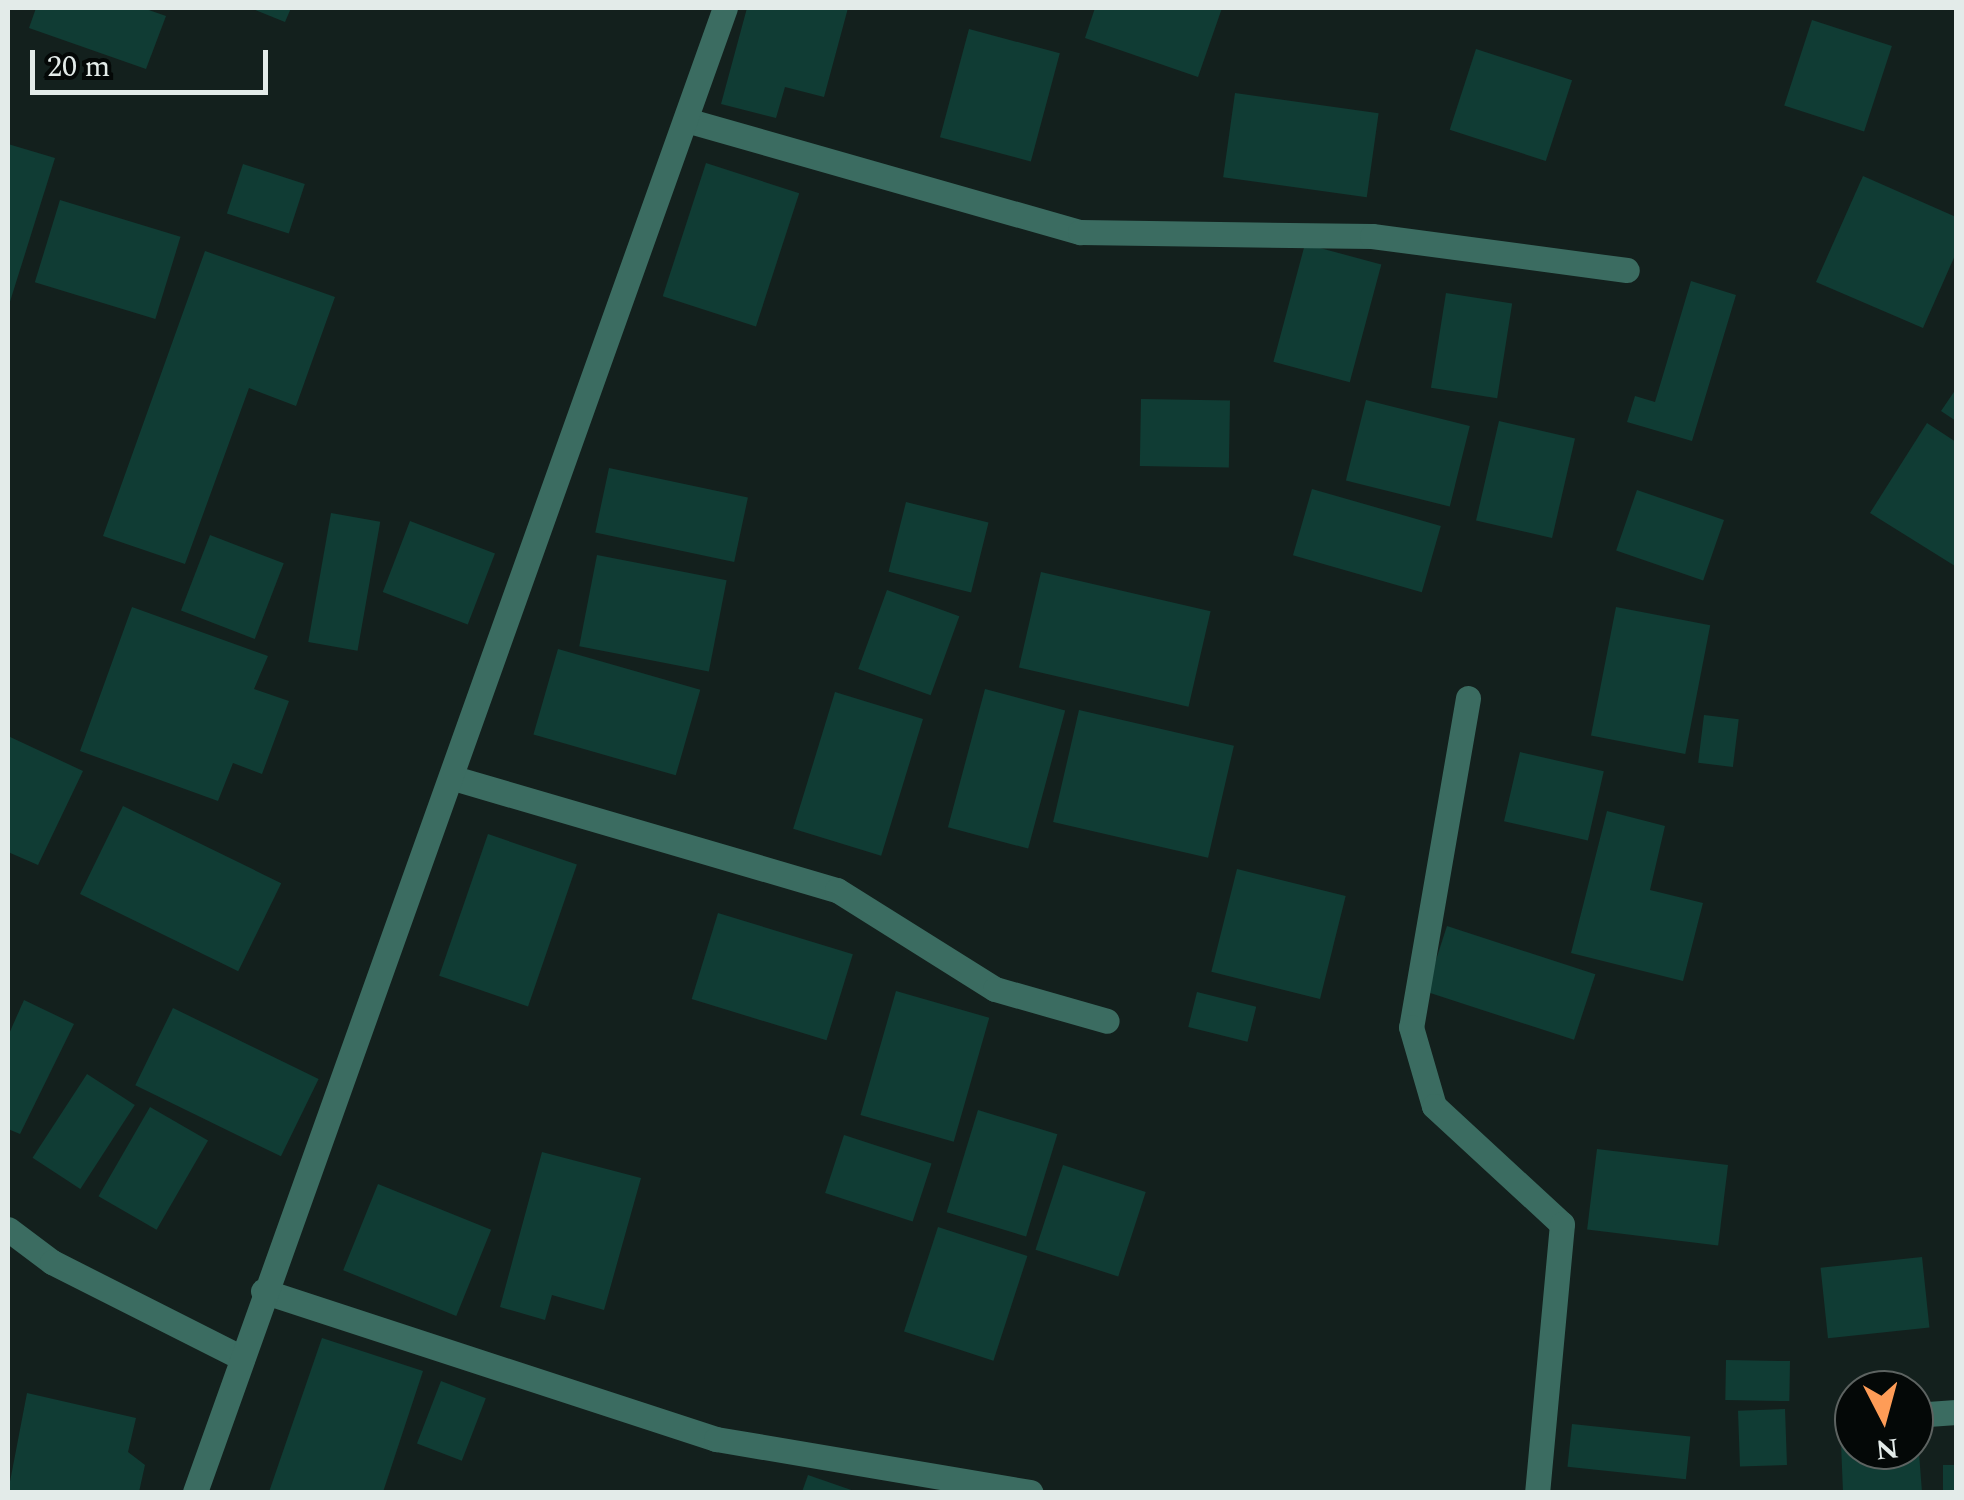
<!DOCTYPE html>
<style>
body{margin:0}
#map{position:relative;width:1964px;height:1500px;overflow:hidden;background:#13201d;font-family:Spectral,serif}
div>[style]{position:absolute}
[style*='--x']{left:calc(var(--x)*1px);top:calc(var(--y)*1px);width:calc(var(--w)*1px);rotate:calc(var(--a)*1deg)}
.building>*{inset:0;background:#103c34;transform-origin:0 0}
.street>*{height:25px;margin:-12.5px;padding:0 12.5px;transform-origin:12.5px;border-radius:12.5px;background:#3b6c61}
span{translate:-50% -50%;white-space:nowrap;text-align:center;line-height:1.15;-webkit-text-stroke:9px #040807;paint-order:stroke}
.frame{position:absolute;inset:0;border:10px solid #e3ebe9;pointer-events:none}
.north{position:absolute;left:1834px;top:1370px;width:100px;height:100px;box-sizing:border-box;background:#040807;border:2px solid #5d6361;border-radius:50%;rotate:174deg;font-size:28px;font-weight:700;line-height:40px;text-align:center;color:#e3ebe9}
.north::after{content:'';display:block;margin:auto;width:35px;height:45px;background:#fe9c57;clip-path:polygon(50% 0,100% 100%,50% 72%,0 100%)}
.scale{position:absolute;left:30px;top:50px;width:238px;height:45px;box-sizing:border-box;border:5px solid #e3ebe9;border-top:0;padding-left:12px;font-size:30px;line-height:35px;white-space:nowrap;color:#e3ebe9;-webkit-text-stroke:8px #040807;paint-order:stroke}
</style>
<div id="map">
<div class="building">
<i style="clip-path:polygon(36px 8px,143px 8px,166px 16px,146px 69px,29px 28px)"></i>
<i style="clip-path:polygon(250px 8px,291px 8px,285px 22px)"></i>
<i style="clip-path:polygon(747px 8px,848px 8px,824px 97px,785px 87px,776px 118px,721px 104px)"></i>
<i style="clip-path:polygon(1095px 8px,1222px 8px,1198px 77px,1085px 38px)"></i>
<i style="left:1812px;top:20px;width:84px;height:90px;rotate:18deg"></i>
<i style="left:969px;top:29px;width:94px;height:112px;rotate:15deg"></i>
<i style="left:1476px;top:49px;width:101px;height:85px;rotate:18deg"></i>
<i style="left:1235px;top:93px;width:145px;height:85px;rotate:8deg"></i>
<i style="clip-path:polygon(8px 144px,55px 158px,8px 308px)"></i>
<i style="left:706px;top:163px;width:98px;height:140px;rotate:18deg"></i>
<i style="left:243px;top:164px;width:65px;height:52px;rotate:18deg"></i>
<i style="clip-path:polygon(1863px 176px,1956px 217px,1956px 253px,1923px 328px,1816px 282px)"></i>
<i style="left:60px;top:200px;width:126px;height:86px;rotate:17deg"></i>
<i style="left:1305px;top:244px;width:79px;height:122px;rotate:15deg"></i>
<i style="clip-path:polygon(205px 251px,335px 297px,296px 406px,249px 388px,185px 564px,103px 536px)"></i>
<i style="clip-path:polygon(1691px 281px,1736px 295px,1692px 441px,1627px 422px,1635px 396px,1655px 402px)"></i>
<i style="left:1446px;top:293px;width:67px;height:96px;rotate:9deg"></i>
<i style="clip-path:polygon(1956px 389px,1956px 421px,1941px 411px)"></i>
<i style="left:1141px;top:399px;width:89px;height:67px;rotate:1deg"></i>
<i style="left:1366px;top:400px;width:107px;height:83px;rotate:14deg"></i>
<i style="left:1499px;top:421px;width:78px;height:102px;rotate:13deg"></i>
<i style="clip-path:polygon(1927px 423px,1956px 442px,1955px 566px,1870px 513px)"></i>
<i style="left:609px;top:468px;width:142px;height:66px;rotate:12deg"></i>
<i style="left:1312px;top:489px;width:134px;height:69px;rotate:16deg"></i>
<i style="left:1637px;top:490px;width:92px;height:64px;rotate:19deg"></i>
<i style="left:906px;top:502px;width:85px;height:72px;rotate:14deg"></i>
<i style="left:331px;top:513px;width:50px;height:131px;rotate:10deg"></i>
<i style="left:410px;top:521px;width:91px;height:76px;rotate:21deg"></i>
<i style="left:210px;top:535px;width:79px;height:81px;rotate:21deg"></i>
<i style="left:597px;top:555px;width:132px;height:93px;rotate:11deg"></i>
<i style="left:1041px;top:572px;width:174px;height:98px;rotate:13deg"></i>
<i style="left:887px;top:590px;width:77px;height:84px;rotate:20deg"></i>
<i style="clip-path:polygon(132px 607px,268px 656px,254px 689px,289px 701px,262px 774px,233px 763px,218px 801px,80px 751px)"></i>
<i style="left:1616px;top:607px;width:96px;height:131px;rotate:11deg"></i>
<i style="left:558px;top:649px;width:148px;height:89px;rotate:16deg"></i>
<i style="left:985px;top:689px;width:83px;height:143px;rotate:15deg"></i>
<i style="left:835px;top:692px;width:92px;height:143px;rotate:17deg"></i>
<i style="left:1079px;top:710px;width:159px;height:115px;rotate:13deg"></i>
<i style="left:1704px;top:715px;width:35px;height:48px;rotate:7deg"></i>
<i style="clip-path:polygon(8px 736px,83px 771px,38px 865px,8px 852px)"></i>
<i style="left:1520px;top:752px;width:86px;height:71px;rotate:13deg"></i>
<i style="left:123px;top:806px;width:176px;height:98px;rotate:26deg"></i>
<i style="clip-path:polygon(1607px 811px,1665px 826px,1650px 890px,1703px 903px,1683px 981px,1571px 953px)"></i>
<i style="left:488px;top:834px;width:94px;height:150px;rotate:19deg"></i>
<i style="left:1237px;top:869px;width:112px;height:106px;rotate:14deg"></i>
<i style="left:718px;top:913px;width:141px;height:90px;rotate:17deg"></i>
<i style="left:1447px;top:926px;width:156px;height:69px;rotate:18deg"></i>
<i style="left:896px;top:991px;width:97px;height:129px;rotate:16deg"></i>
<i style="left:1197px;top:992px;width:61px;height:36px;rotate:14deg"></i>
<i style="clip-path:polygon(24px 1000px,74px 1024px,20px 1134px,8px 1129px,8px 1036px)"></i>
<i style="left:173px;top:1008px;width:162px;height:86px;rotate:26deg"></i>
<i style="left:87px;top:1074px;width:57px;height:100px;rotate:33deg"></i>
<i style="left:150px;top:1107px;width:67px;height:103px;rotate:30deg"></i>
<i style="left:978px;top:1110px;width:83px;height:107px;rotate:17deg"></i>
<i style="left:844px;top:1135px;width:92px;height:61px;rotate:18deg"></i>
<i style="left:1597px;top:1149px;width:132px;height:81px;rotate:7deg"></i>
<i style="clip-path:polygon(542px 1152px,641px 1178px,604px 1310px,552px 1295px,545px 1320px,500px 1307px)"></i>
<i style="left:1063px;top:1165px;width:87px;height:89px;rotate:18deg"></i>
<i style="left:378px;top:1184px;width:122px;height:93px;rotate:22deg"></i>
<i style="left:938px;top:1227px;width:94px;height:110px;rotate:18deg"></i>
<i style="left:1922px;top:1257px;width:71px;height:102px;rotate:84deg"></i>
<i style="clip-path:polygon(322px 1338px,423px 1371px,383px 1492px,269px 1492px)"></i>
<i style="left:1726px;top:1360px;width:64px;height:40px;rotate:1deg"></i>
<i style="left:441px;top:1381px;width:48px;height:67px;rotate:21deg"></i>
<i style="clip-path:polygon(27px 1393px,136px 1418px,128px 1452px,145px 1465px,139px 1492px,8px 1492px)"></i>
<i style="left:1785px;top:1409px;width:56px;height:47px;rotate:88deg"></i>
<i style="left:1572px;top:1424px;width:119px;height:43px;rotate:6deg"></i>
<i style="clip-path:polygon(1918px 1440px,1922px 1492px,1843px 1492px,1841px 1443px,1914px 1450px)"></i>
<i style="left:1943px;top:1465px;width:13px;height:27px"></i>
<i style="clip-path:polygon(808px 1475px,857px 1492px,802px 1492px)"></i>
</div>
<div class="street">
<i style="--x:686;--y:120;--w:410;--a:15.9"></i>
<i style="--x:1080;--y:232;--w:292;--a:0.8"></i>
<i style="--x:1372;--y:236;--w:257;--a:7.6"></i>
<i style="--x:1468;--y:698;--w:334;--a:99.8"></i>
<i style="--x:1411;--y:1027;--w:82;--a:73.8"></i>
<i style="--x:1434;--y:1106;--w:174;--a:42.7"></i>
<i style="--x:1562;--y:1224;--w:269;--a:95.3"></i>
<i style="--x:457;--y:779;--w:396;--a:16.3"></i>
<i style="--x:837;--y:890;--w:186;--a:32.1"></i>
<i style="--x:995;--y:989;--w:116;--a:15.9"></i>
<i style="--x:8;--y:1229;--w:55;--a:36.9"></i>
<i style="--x:52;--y:1262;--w:211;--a:26.8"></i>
<i style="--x:263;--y:1291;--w:477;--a:18.1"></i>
<i style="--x:716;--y:1439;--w:319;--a:9.6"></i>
<i style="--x:1914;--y:1415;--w:42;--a:-4.1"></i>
<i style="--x:195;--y:1492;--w:1576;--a:-70.35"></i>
</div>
<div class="frame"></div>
<div class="north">N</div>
<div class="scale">20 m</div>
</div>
